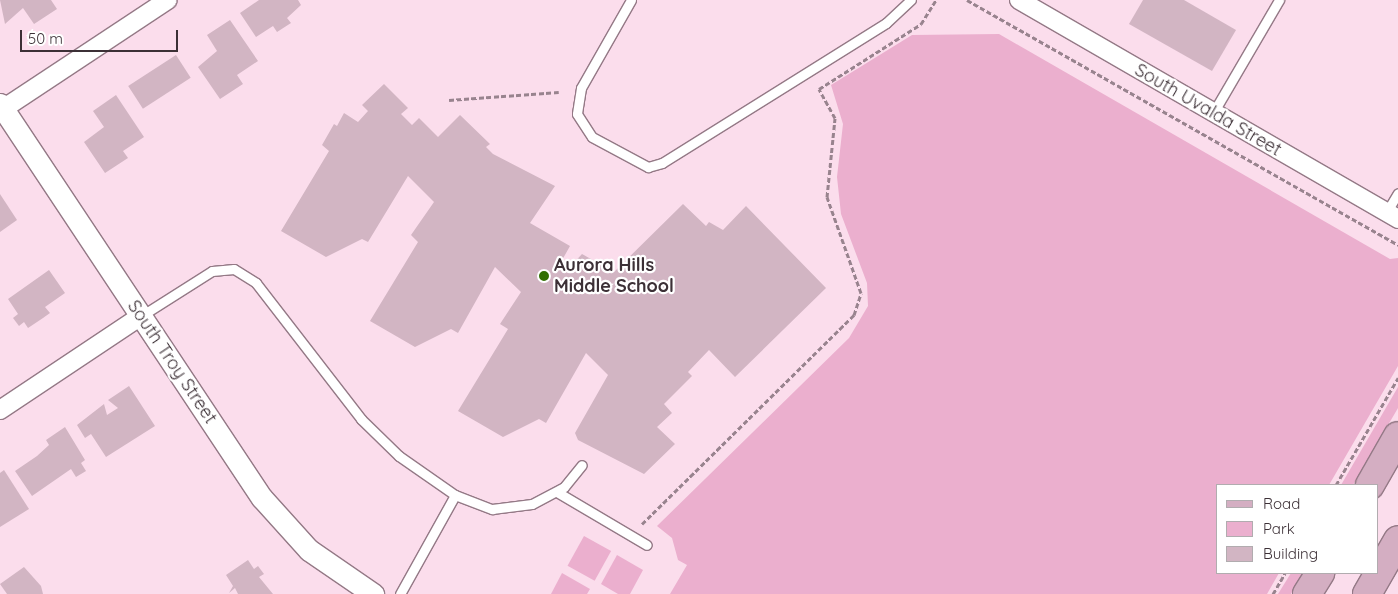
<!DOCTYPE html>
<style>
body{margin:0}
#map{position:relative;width:1398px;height:594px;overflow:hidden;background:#fbddec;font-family:Quicksand,sans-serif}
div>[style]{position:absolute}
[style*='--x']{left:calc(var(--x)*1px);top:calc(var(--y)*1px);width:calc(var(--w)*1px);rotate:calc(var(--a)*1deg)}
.green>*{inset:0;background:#ebafce;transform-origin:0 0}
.building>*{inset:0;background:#d2b5c3;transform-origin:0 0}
.path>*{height:3px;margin-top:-1.5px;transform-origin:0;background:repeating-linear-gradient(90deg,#98838e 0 5px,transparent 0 7.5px)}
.roads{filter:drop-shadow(1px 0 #947986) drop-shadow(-1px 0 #947986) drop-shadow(0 1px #947986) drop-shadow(0 -1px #947986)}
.service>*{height:9px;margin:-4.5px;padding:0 4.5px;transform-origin:4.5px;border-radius:4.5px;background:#fff}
.minor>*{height:18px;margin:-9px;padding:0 9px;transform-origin:9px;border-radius:9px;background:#fff}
.tertiary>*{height:21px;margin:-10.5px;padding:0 10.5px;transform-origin:10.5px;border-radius:10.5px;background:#fff}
.primary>*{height:28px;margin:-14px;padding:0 14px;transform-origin:14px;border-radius:14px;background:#d4aec2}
.dots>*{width:14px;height:14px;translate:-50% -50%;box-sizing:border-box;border:2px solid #fff;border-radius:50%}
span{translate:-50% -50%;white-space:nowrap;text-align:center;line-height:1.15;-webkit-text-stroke:4.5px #fff;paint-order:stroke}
.street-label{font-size:18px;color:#3c3036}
.poi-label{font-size:18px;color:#3c3036;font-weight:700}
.left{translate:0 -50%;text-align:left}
.legend{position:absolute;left:1216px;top:484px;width:162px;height:90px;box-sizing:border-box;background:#fff;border:1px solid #b1acaf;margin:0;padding:6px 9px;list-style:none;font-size:15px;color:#3c3036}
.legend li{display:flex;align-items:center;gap:10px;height:25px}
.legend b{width:25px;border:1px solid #b1acaf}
.scale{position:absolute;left:20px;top:30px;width:158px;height:22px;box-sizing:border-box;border:2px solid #3c3036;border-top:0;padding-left:6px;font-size:15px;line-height:18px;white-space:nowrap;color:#3c3036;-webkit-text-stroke:4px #fff;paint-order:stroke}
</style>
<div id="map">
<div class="green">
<i style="clip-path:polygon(999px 34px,1390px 259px,1398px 258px,1398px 366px,1329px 485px,1217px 485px,1217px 573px,1279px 573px,1267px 594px,670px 594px,687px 565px,678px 560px,672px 538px,657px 526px,849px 338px,868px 306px,867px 283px,841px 214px,837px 177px,843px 124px,831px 85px,912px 35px)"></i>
<i style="clip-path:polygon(1398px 387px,1398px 408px,1353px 485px,1341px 485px)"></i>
<i style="left:584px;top:536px;width:31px;height:34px;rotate:29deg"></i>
<i style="clip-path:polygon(617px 555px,643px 570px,630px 594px,618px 594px,601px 584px)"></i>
<i style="clip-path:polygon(562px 573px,590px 589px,587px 594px,551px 594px)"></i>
<i style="clip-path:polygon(1291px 573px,1303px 573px,1291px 594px,1278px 594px)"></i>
</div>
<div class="building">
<i style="clip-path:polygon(0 0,51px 0,57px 9px,34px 24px,23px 8px,5px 24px)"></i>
<i style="clip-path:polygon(259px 0,298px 0,301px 5px,287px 18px,291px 23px,277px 32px,273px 26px,256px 37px,240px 13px)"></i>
<i style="clip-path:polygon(1143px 0,1184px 0,1236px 30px,1212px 71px,1129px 24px)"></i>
<i style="clip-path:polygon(230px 20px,258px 61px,237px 75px,243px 84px,220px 99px,198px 67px,217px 51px,207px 35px)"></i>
<i style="left:176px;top:55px;width:27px;height:57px;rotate:57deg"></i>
<i style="clip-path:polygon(384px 84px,408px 108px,401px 114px,412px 125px,419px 118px,438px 137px,460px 115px,490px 144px,486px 147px,493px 154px,555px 186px,530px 223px,570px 246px,561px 262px,568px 269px,582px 254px,614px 272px,683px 204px,706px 226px,709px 222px,723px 230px,746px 206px,826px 288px,735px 377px,709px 350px,688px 372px,692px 376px,664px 404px,672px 413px,657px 427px,675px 444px,644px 474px,578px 440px,575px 433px,608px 375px,586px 353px,546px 423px,539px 419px,503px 437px,458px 411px,508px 329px,500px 324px,521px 292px,495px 267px,458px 333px,451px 329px,415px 347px,370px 321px,418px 242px,411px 235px,434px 202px,408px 176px,368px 242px,362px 239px,326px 257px,281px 231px,329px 151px,322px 145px,334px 124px,337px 126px,344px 113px,358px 122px,368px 111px,362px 105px)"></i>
<i style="clip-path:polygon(116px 95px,144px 137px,123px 151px,128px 158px,105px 173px,84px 142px,104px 127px,93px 111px)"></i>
<i style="clip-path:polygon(0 194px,17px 220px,0 232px)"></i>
<i style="clip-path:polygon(49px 270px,65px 293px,45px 307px,50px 313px,43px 318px,28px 328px,24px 322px,19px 326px,13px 318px,18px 314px,8px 299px)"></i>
<i style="clip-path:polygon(129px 386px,155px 426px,106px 457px,91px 434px,85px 438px,77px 425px,104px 404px,107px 415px,118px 408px,108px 400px)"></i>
<i style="clip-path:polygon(65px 427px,85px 460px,81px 463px,86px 471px,76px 477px,71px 469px,32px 496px,15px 471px,37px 456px,49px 445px,46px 440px)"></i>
<i style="clip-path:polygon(4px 470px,29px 509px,0 527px,0 473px)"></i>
<i style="clip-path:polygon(248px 560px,254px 569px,258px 566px,264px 574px,259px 577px,273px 594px,238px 594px,235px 588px,229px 593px,233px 586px,226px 575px)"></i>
<i style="clip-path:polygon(24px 567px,41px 586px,43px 594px,7px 594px,0 584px)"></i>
</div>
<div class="path">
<i style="--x:967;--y:0;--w:496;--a:29.6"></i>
<i style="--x:449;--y:100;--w:110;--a:-4.2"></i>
<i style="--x:1336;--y:485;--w:124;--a:-59.9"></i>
<i style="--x:642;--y:524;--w:298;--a:-44.6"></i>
<i style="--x:854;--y:315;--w:23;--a:-72"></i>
<i style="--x:861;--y:293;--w:102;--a:-109.5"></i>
<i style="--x:827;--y:197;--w:79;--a:-84.2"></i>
<i style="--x:835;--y:118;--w:33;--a:-119"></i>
<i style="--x:819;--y:89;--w:121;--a:-32.5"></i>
<i style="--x:921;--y:24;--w:28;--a:-58"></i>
<i style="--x:1273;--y:594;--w:24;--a:-60"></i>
</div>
<div class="roads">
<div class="service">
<i style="--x:631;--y:0;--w:101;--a:119.6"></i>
<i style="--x:581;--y:88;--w:26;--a:99"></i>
<i style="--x:577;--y:114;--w:27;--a:57"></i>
<i style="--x:592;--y:137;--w:64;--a:28.2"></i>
<i style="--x:648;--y:167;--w:15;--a:-16"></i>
<i style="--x:662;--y:163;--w:264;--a:-32"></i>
<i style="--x:886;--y:23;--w:34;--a:-43"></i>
<i style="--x:1213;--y:113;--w:131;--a:-59.7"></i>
<i style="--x:1386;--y:213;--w:23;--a:-59"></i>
<i style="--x:141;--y:316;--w:84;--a:-32.4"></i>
<i style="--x:212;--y:271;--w:22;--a:-5"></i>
<i style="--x:234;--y:269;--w:26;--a:32"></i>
<i style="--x:256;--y:283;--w:172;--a:52.3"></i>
<i style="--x:361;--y:419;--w:53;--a:44.2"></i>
<i style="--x:399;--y:456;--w:68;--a:34.9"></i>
<i style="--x:455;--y:495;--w:40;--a:21"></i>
<i style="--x:492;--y:509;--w:40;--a:-7.1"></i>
<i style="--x:532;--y:504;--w:36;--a:-28"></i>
<i style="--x:564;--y:487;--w:28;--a:-51"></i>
<i style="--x:557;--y:492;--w:104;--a:30.5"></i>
<i style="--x:400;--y:594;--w:113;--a:-60.9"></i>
</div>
<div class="minor">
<i style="--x:1019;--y:0;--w:438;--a:30"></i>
<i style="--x:0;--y:111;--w:201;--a:-33.5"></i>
<i style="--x:0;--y:410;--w:169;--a:-33.7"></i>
</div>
<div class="tertiary">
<i style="--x:0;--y:104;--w:473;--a:56.4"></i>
<i style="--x:262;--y:498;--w:70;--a:47.9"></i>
<i style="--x:309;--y:550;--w:78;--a:34.5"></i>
</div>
<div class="primary">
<i style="--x:1370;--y:485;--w:56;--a:-60.3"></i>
<i style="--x:1307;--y:594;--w:25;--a:-58"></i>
<i style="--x:1367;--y:594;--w:62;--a:-60.1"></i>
</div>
</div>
<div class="dots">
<i style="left:544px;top:276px;background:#316f02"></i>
</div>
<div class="street-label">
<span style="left:1208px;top:110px;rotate:30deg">South Uvalda Street</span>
<span style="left:172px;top:362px;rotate:56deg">South Troy Street</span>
</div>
<div class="poi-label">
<span class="left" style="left:554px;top:276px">Aurora Hills<br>Middle School</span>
</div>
<ul class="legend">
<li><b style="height:6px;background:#d4aec2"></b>Road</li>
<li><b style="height:14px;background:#ebafce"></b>Park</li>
<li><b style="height:14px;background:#d2b5c3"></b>Building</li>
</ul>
<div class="scale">50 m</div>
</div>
